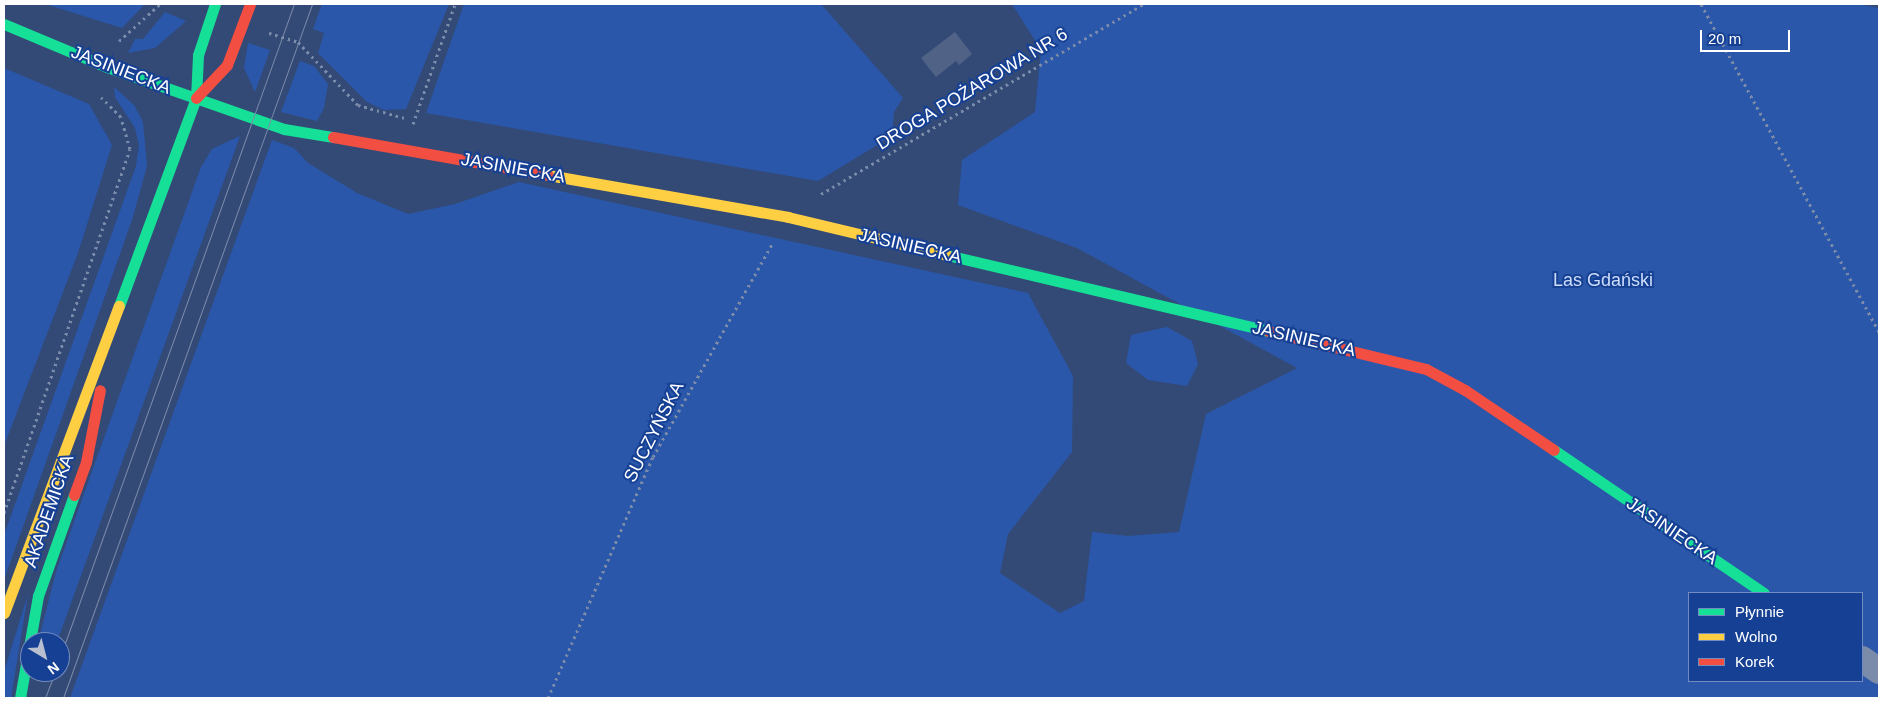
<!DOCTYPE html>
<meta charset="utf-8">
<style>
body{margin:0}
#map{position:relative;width:1883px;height:702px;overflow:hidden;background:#334a77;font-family:Helvetica,sans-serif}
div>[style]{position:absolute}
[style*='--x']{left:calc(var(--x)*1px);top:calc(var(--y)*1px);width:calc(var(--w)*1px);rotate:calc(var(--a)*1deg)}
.green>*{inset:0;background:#2a57aa}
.building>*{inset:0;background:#506286}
.path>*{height:3px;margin-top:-1.5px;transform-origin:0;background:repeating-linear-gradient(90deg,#7b8baa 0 2.5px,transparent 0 6.5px)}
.street>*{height:26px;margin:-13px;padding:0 13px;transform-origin:13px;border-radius:13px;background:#7b8baa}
.fast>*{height:11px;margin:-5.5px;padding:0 5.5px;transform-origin:5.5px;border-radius:5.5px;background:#16e098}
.slow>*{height:11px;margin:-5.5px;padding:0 5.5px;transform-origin:5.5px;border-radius:5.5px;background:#ffcf43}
.jam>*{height:11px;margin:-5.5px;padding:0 5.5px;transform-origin:5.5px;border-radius:5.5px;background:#f24e42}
.tram>*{height:1px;margin:-0.5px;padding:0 0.5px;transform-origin:0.5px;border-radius:0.5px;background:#7d8ba9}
span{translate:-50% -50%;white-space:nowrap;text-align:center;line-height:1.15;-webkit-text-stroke:4px #164094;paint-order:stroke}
.street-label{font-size:18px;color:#fff}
.park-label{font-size:18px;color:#cddefc}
.frame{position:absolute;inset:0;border:5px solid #fff;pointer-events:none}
.legend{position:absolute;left:1688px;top:592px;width:175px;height:90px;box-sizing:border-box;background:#164094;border:1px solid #738cbf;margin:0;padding:6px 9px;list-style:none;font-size:15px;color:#fff}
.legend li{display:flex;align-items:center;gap:10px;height:25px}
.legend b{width:25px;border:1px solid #738cbf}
.north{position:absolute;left:20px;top:632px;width:50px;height:50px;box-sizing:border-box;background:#164094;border:1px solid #738cbf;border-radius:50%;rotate:143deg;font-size:14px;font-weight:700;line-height:20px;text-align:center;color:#fff}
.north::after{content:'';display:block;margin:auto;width:18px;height:22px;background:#b8c0cf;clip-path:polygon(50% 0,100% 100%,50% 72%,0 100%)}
.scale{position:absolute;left:1700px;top:30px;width:90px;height:22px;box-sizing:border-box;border:2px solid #fff;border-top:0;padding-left:6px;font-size:15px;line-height:18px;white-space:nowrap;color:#fff;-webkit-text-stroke:4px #164094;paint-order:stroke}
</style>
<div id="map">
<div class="green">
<i style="clip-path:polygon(45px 4px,145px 4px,122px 28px)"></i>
<i style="clip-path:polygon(322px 4px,449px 4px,406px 109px,384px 110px,367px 102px,318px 53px,324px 33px,313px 29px)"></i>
<i style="clip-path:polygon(464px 4px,821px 4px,903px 98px,894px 112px,892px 136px,818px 181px,426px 113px)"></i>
<i style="clip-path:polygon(evenodd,1012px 4px,1857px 4px,1879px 8px,1879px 698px,70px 698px,272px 140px,294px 148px,308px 163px,357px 193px,408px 214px,455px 204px,519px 182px,1028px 293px,1073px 376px,1072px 452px,1008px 534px,1000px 573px,1060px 613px,1084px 601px,1092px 532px,1128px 536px,1179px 532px,1206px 414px,1297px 368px,1077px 248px,958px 205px,962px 160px,1035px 112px,1041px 50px,1012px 4px,1689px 593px,1862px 593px,1862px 681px,1689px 681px,1689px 593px)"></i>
<i style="clip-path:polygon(165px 12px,186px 21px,155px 48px,128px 53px,135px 39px,143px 39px)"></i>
<i style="clip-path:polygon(248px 43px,270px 50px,255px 92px,244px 68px)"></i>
<i style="clip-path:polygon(300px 61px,314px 66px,328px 84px,324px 108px,317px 121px,281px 112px)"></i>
<i style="clip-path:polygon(4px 68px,89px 104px,112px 145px,78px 253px,4px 446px)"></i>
<i style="clip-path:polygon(114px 87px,134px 105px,143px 122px,147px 166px,132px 220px,4px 580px,4px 535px,136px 166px,139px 145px,135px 128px,115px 97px)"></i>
<i style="clip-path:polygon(240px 136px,57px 642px,38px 642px,56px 572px,201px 167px,212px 149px)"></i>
<i style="clip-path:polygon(1167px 327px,1192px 341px,1198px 364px,1187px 386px,1148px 380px,1126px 363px,1131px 335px)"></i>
<i style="clip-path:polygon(28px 594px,11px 698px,4px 698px,4px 672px)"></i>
</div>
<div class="building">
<i style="clip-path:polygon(955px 32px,972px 54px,959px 65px,956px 61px,936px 77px,921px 58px)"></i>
</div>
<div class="path">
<i style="--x:1701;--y:4;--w:373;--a:61.5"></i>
<i style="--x:269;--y:33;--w:30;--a:17"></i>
<i style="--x:298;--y:42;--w:87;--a:46.4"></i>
<i style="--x:358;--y:105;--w:49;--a:15.5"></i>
<i style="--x:119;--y:41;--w:55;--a:-42.1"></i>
<i style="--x:413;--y:124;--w:127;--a:-70.7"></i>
<i style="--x:821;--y:194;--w:374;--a:-30.5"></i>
<i style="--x:4;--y:513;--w:385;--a:-70.9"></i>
<i style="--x:130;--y:149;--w:33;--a:-106"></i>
<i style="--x:121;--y:117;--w:28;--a:-135"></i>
<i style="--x:548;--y:698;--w:263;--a:-66.5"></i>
<i style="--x:653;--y:457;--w:244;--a:-60.8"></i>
</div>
<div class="street">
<i style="--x:1862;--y:659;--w:21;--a:35"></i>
</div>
<div class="fast">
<i style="--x:4;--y:24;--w:112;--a:22.7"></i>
<i style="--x:107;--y:67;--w:188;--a:19.3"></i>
<i style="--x:284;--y:129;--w:50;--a:9.3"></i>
<i style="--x:947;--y:255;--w:330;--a:13.3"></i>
<i style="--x:119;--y:306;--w:222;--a:-69.7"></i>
<i style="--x:196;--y:98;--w:43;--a:-87.3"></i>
<i style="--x:198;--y:55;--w:54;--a:-71.6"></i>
<i style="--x:1554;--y:450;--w:254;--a:34.3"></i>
<i style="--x:20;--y:698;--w:104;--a:-80"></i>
<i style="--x:38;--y:596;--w:107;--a:-70.4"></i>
</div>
<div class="slow">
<i style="--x:548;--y:175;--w:244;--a:9.9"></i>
<i style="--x:788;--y:217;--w:163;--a:13.4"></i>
<i style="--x:4;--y:613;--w:328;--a:-69.5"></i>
</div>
<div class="jam">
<i style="--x:196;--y:98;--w:45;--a:-46.8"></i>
<i style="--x:227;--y:65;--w:65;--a:-69.3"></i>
<i style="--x:333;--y:137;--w:218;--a:10"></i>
<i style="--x:1268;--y:331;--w:163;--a:13.5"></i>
<i style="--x:1426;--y:369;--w:44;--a:28.3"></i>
<i style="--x:1465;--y:390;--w:107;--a:34"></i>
<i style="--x:74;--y:495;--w:35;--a:-70"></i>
<i style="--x:86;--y:462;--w:73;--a:-79"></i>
</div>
<div class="tram">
<i style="--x:60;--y:657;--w:694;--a:-70.29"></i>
<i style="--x:45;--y:698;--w:28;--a:-69"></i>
<i style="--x:63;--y:698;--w:737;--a:-70.26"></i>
</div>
<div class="street-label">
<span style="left:121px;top:70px;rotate:21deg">JASINIECKA</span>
<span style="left:972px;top:89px;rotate:-31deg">DROGA POŻAROWA NR 6</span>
<span style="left:513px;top:168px;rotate:10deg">JASINIECKA</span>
<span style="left:910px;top:246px;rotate:13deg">JASINIECKA</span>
<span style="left:1304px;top:339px;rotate:13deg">JASINIECKA</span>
<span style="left:654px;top:432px;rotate:-63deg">SUCZYŃSKA</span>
<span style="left:49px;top:511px;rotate:-71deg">AKADEMICKA</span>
<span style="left:1672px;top:531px;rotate:34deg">JASINIECKA</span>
</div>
<div class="park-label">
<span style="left:1603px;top:280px">Las Gdański</span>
</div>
<div class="frame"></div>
<ul class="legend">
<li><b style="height:6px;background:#16e098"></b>Płynnie</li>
<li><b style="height:6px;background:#ffcf43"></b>Wolno</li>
<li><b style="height:6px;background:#f24e42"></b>Korek</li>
</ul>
<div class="north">N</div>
<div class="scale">20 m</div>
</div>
